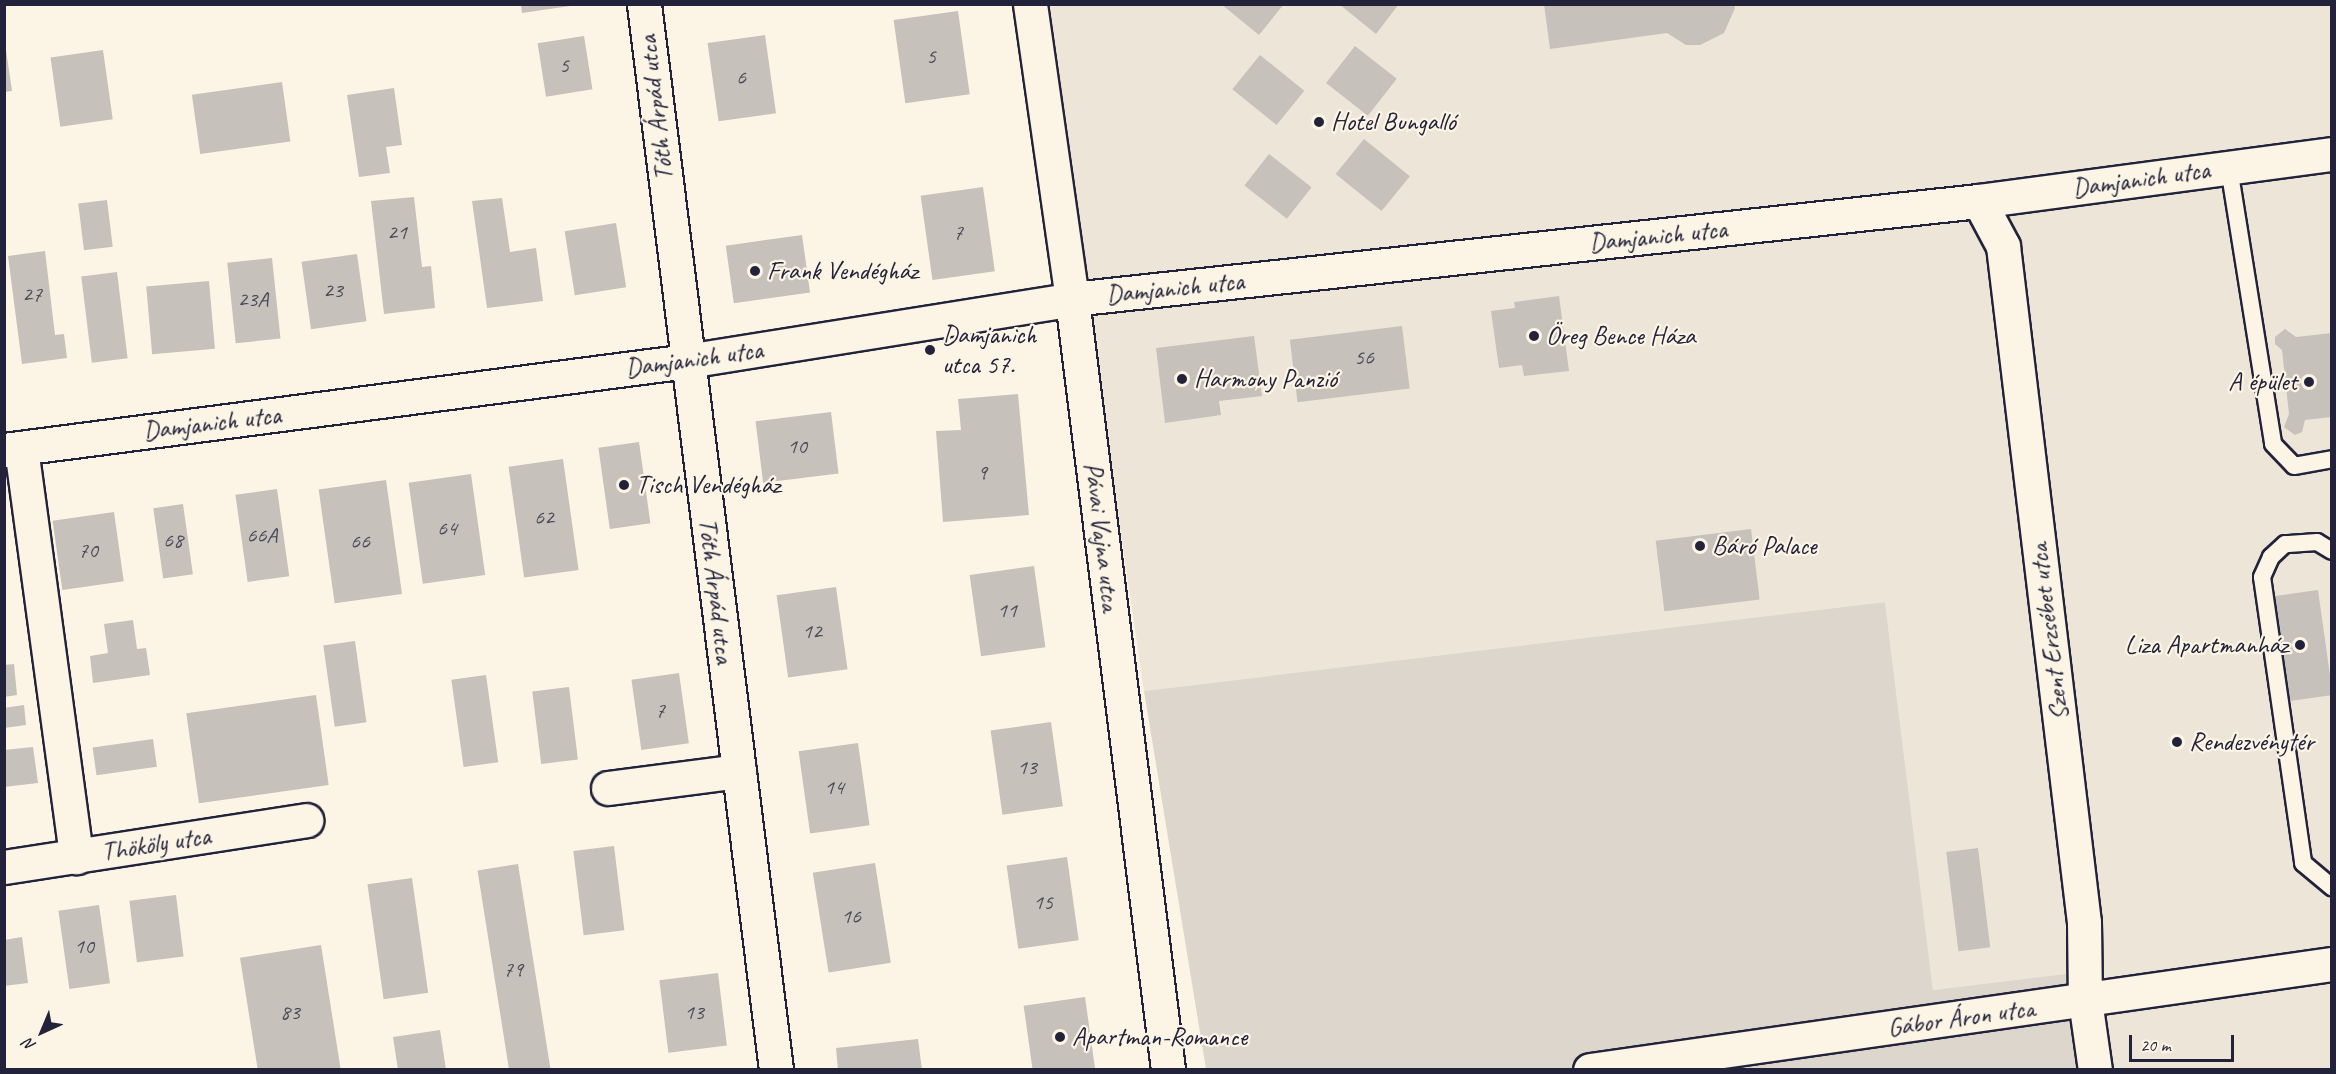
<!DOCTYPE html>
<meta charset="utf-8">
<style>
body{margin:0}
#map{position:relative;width:2336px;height:1074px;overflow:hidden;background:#fcf5e5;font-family:Caveat,sans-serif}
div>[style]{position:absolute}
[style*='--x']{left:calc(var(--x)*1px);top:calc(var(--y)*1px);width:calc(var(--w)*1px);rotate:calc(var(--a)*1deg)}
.built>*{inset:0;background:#ece5d8}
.green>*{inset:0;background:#dcd6cc}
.building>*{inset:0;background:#c6c1bb;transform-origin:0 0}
.roads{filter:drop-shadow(2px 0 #22223b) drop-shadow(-2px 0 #22223b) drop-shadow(0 2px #22223b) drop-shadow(0 -2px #22223b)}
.service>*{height:16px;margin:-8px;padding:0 8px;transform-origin:8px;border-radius:8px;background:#fcf5e5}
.minor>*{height:33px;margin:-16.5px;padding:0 16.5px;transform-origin:16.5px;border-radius:16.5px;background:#fcf5e5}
.dots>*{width:16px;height:16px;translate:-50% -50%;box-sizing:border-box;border:3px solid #fcf5e5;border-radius:50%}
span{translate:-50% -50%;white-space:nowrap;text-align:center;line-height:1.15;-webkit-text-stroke:4.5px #fcf5e5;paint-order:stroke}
.number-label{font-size:22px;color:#4b4a5b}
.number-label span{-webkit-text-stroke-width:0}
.street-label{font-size:26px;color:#22223b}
.poi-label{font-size:26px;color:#22223b}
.left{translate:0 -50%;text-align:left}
.right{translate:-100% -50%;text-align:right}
.frame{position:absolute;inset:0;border:6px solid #22223b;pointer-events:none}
.north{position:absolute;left:12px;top:1002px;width:60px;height:60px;-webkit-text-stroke:4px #fcf5e5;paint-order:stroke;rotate:224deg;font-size:16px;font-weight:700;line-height:24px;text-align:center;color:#22223b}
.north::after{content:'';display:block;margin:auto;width:21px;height:27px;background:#22223b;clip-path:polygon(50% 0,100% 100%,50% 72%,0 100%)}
.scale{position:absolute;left:2129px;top:1035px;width:105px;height:27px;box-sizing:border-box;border:3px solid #22223b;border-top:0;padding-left:8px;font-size:18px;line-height:21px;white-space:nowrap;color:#22223b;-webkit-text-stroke:4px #fcf5e5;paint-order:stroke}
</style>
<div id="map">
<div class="built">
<i style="clip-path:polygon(1044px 5px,2331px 5px,2331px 1069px,2101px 1069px,2089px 971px,1933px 990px,1885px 602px,1144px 691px)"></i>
</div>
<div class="green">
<i style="clip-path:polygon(1885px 602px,1933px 990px,2089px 971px,2101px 1069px,1206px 1069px,1144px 691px)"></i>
</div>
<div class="building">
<i style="clip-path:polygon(1221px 4px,1284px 4px,1259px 35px)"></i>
<i style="clip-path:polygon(1339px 4px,1399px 4px,1376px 34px)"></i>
<i style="clip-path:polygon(1544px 4px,1734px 4px,1735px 8px,1724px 33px,1700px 45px,1686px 45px,1667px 33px,1550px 49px)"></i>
<i style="clip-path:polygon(521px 5px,570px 5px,570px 6px,522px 13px)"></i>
<i style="left:958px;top:11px;width:84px;height:65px;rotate:82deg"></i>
<i style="left:765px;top:35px;width:79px;height:58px;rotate:82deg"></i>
<i style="left:584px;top:36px;width:54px;height:47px;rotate:81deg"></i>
<i style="clip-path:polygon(5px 43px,12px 91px,5px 92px)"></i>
<i style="left:1355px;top:46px;width:53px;height:47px;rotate:38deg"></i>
<i style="left:103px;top:50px;width:70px;height:53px;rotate:82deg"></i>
<i style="left:1260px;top:55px;width:57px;height:44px;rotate:39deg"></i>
<i style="left:282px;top:82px;width:60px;height:91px;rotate:82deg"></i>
<i style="clip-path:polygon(394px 88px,402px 145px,386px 147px,390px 173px,359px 177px,347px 95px)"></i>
<i style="left:1364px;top:139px;width:59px;height:45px;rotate:39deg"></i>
<i style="left:1269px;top:154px;width:54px;height:40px;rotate:38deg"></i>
<i style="left:983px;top:187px;width:85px;height:63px;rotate:82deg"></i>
<i style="clip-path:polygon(414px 197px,422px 267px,431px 266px,435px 308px,384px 314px,371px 201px)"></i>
<i style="clip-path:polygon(502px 198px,510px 252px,536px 248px,543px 301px,487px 308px,472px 201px)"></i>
<i style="left:107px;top:200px;width:47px;height:29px;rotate:83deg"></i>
<i style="left:616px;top:223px;width:65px;height:52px;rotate:81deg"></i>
<i style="left:802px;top:235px;width:58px;height:77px;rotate:82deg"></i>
<i style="clip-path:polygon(45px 251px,55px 335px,64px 334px,67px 358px,22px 364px,8px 256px)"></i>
<i style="left:357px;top:254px;width:68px;height:56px;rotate:82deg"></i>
<i style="left:272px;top:258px;width:81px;height:45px;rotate:84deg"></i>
<i style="left:117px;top:272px;width:87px;height:36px;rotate:83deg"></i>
<i style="left:209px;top:281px;width:68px;height:63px;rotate:85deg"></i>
<i style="clip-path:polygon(1559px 296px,1569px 371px,1524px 376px,1522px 365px,1499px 368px,1491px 311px,1515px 308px,1514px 302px)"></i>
<i style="left:1402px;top:326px;width:63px;height:113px;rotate:83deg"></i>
<i style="clip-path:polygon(2285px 329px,2296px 337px,2332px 333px,2332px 417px,2305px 420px,2302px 432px,2295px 435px,2284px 427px,2289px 414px,2282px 350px,2275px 344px,2275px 337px)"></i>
<i style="clip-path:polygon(1254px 336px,1262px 396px,1219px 401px,1221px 415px,1165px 423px,1156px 348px)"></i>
<i style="clip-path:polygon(1018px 394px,1029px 515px,943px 522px,936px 431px,961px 430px,958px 399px)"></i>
<i style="left:831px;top:412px;width:62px;height:76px;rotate:83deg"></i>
<i style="left:639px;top:442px;width:82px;height:41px;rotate:82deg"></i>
<i style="left:563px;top:459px;width:112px;height:55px;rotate:82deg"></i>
<i style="left:471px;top:474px;width:102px;height:63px;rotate:82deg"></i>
<i style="left:386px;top:480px;width:115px;height:68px;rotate:82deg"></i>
<i style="left:277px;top:489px;width:88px;height:42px;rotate:82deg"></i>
<i style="left:183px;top:504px;width:71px;height:30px;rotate:82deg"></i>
<i style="left:114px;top:512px;width:70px;height:62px;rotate:82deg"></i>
<i style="left:1751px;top:529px;width:71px;height:96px;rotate:83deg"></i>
<i style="left:1034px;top:566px;width:82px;height:65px;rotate:82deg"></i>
<i style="left:836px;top:587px;width:83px;height:60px;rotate:82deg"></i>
<i style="left:2318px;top:590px;width:106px;height:45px;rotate:82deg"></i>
<i style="clip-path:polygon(133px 620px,137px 649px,146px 648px,150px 675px,93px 683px,90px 656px,108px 653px,104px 624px)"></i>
<i style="left:355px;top:641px;width:82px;height:32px;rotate:82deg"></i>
<i style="clip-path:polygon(14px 664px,17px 695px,4px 697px,4px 665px)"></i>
<i style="left:679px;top:673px;width:71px;height:48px;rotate:82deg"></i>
<i style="left:486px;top:675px;width:88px;height:35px;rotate:82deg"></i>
<i style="left:569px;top:687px;width:73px;height:37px;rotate:83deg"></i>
<i style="left:316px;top:695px;width:91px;height:131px;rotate:82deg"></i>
<i style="clip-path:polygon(24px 705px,26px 725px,4px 728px,4px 708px)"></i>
<i style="left:1051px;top:722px;width:85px;height:61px;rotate:82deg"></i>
<i style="left:153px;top:739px;width:28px;height:61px;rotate:82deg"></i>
<i style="left:858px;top:743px;width:83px;height:60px;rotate:82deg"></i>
<i style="clip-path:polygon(33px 747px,38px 783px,4px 787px,4px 750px)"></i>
<i style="left:614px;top:846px;width:85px;height:41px;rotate:83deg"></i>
<i style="left:1978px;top:848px;width:100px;height:32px;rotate:83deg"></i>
<i style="left:1067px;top:857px;width:84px;height:61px;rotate:82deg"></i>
<i style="left:875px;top:863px;width:101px;height:63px;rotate:81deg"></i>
<i style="left:518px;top:864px;width:208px;height:41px;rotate:81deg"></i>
<i style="left:412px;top:878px;width:116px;height:45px;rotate:82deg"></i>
<i style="left:176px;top:895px;width:62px;height:47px;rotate:83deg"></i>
<i style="left:99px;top:905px;width:79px;height:41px;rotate:82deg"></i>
<i style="clip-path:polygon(22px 937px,28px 983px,4px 986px,4px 940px)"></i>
<i style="left:321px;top:945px;width:126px;height:82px;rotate:81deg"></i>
<i style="left:718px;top:973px;width:73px;height:59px;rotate:83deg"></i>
<i style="left:1085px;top:997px;width:74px;height:62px;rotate:82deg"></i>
<i style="clip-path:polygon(440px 1030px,446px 1070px,398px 1070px,393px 1037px)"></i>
<i style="clip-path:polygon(918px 1039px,922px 1070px,838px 1070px,836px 1048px)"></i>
</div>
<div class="roads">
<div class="service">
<i style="--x:2229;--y:168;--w:279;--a:80.9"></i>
<i style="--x:2273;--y:444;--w:30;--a:46"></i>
<i style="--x:2294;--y:466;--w:39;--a:-10"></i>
<i style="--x:2332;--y:551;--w:17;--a:-149"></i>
<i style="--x:2317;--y:542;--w:32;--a:176"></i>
<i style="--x:2285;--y:544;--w:19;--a:137"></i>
<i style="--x:2271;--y:557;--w:22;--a:114"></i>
<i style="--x:2262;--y:577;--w:289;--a:81.8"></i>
<i style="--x:2303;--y:863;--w:38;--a:40"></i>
</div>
<div class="minor">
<i style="--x:644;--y:4;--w:1074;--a:82.94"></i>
<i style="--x:1030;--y:4;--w:298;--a:81.9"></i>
<i style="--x:1072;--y:299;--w:777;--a:82.9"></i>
<i style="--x:1979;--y:201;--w:51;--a:61.9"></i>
<i style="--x:2003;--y:246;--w:681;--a:83.17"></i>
<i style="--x:2084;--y:922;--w:78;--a:89.3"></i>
<i style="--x:2085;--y:1000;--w:71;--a:81.9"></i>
<i style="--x:21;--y:448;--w:413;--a:82.3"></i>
<i style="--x:4;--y:450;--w:689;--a:-7.42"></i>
<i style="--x:687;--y:361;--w:390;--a:-9.1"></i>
<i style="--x:1072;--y:299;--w:912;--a:-6.17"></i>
<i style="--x:1979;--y:201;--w:356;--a:-7.6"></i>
<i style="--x:608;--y:788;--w:132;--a:-7.4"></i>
<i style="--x:4;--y:867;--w:306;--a:-8.8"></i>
<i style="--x:1590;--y:1070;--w:750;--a:-8.13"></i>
</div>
</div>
<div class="dots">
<i style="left:1319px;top:122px;background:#22223b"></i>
<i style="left:755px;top:271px;background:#22223b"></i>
<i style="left:1534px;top:336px;background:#22223b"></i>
<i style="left:930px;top:350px;background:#22223b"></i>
<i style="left:1182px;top:379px;background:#22223b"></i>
<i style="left:2309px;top:382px;background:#22223b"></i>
<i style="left:624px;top:485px;background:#22223b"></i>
<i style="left:1700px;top:546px;background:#22223b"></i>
<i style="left:2300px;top:645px;background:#22223b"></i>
<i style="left:2177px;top:742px;background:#22223b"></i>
<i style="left:1060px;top:1037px;background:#22223b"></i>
</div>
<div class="number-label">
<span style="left:931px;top:57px">5</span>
<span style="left:564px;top:66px">5</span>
<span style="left:741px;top:78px">6</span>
<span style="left:397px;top:233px">21</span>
<span style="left:958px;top:233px">7</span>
<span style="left:333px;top:291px">23</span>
<span style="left:32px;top:295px">27</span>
<span style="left:253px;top:300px">23A</span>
<span style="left:1364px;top:358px">56</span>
<span style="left:797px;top:447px">10</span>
<span style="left:982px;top:473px">9</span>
<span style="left:544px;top:518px">62</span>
<span style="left:447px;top:529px">64</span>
<span style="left:262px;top:536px">66A</span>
<span style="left:173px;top:541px">68</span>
<span style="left:360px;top:542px">66</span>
<span style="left:88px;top:551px">70</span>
<span style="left:1007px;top:611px">11</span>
<span style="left:812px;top:632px">12</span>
<span style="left:660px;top:711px">7</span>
<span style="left:1027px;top:768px">13</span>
<span style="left:834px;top:788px">14</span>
<span style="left:1043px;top:903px">15</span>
<span style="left:851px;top:917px">16</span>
<span style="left:84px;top:947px">10</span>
<span style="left:513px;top:970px">79</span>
<span style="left:290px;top:1013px">83</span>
<span style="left:694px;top:1013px">13</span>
</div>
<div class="street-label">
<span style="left:656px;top:108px;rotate:-97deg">Tóth Árpád utca</span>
<span style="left:2141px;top:179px;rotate:-8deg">Damjanich utca</span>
<span style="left:1658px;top:236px;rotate:-6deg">Damjanich utca</span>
<span style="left:1175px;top:288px;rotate:-6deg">Damjanich utca</span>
<span style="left:694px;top:359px;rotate:-8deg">Damjanich utca</span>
<span style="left:212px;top:423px;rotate:-7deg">Damjanich utca</span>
<span style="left:1102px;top:537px;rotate:83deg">Pávai Vajna utca</span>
<span style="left:716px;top:591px;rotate:83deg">Tóth Árpád utca</span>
<span style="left:2049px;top:632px;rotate:-97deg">Szent Erzsébet utca</span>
<span style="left:156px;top:844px;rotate:-9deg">Thököly utca</span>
<span style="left:1961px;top:1018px;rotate:-8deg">Gábor Áron utca</span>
</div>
<div class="poi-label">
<span class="left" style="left:1331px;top:122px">Hotel Bungalló</span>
<span class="left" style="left:767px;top:271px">Frank Vendégház</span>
<span class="left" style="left:942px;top:350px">Damjanich<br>utca 57.</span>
<span class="left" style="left:1546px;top:336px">Öreg Bence Háza</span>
<span class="left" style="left:1194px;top:379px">Harmony Panzió</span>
<span class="right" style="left:2297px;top:382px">A épület</span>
<span class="left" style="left:636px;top:485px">Tisch Vendégház</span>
<span class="left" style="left:1712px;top:546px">Báró Palace</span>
<span class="right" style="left:2288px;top:645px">Liza Apartmanház</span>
<span class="left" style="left:2189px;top:742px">Rendezvénytér</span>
<span class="left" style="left:1072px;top:1037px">Apartman-Romance</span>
</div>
<div class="frame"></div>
<div class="north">N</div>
<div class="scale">20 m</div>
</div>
